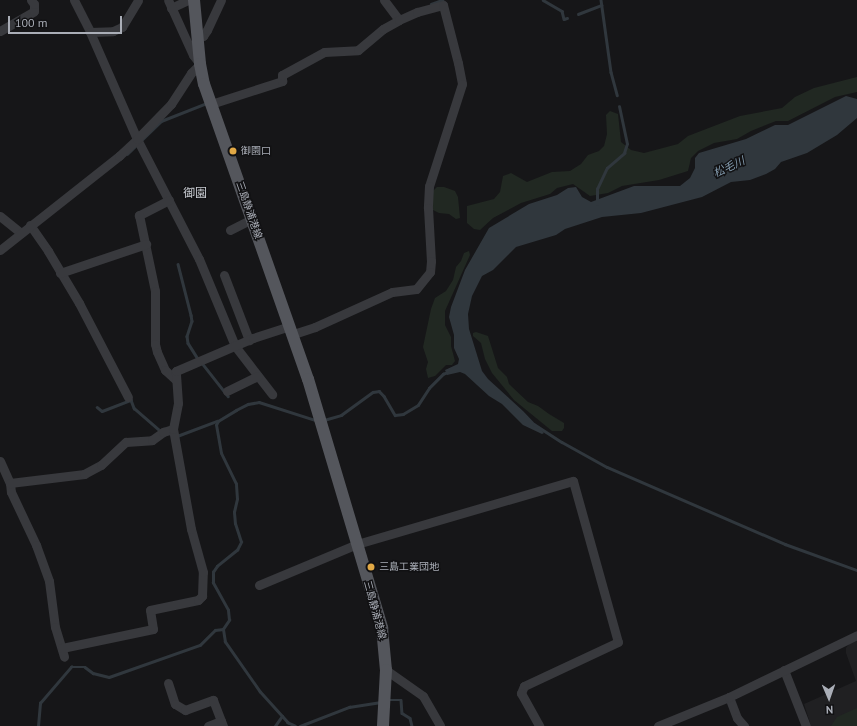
<!DOCTYPE html>
<meta charset="utf-8">
<style>
body{margin:0}
#map{position:relative;width:857px;height:726px;overflow:hidden;background:#161618;font-family:"PT Sans","Noto Sans JP",sans-serif}
div>[style]{position:absolute}
[style*='--x']{left:calc(var(--x)*1px);top:calc(var(--y)*1px);width:calc(var(--w)*1px);rotate:calc(var(--a)*1deg)}
.built>*{inset:0;background:#202022}
.green>*{inset:0;background:#212822}
.water>*{inset:0;background:#30373d}
.stream>*{height:2.5px;margin:-1.25px;padding:0 1.25px;transform-origin:1.25px;border-radius:1.25px;background:#30373d}
.minor>*{height:9px;margin:-4.5px;padding:0 4.5px;transform-origin:4.5px;border-radius:4.5px;background:#38393d}
.major>*{height:12px;margin:-6px;padding:0 6px;transform-origin:6px;border-radius:6px;background:#54565c}
.dots>*{width:11px;height:11px;translate:-50% -50%;box-sizing:border-box;border:2px solid #111113;border-radius:50%}
span{translate:-50% -50%;white-space:nowrap;text-align:center;line-height:1.15;-webkit-text-stroke:3px #111113;paint-order:stroke}
.poi-label{font-size:10px;color:#aaaeb7}
.left{translate:0 -50%;text-align:left}
.street-label{font-size:10px;color:#aaaeb7}
.water-label{font-size:11px;color:#849caf;font-style:italic}
.quarter-label{font-size:12px;color:#cacdd3}
.north{position:absolute;left:809px;top:678px;width:40px;height:40px;-webkit-text-stroke:3px #111113;paint-order:stroke;rotate:178deg;font-size:11px;font-weight:700;line-height:16px;text-align:center;color:#aaaeb7}
.north::after{content:'';display:block;margin:auto;width:14px;height:18px;background:#aaaeb7;clip-path:polygon(50% 0,100% 100%,50% 72%,0 100%)}
.scale{position:absolute;left:8px;top:16px;width:114px;height:18px;box-sizing:border-box;border:2px solid #aaaeb7;border-top:0;padding-left:5px;font-size:12px;line-height:14px;white-space:nowrap;color:#aaaeb7;-webkit-text-stroke:3px #111113;paint-order:stroke}
</style>
<div id="map">
<div class="built">
<i style="clip-path:polygon(857px 641px,857px 726px,811px 726px,804px 704px,856px 681px,846px 653px,846px 648px,849px 644px)"></i>
</div>
<div class="green">
<i style="clip-path:polygon(857px 77px,857px 92px,835px 97px,788px 121px,776px 121px,751px 131px,737px 139px,714px 143px,698px 151px,691px 158px,688px 171px,659px 180px,622px 186px,608px 193px,590px 196px,573px 184px,557px 188px,550px 194px,521px 203px,493px 218px,480px 230px,474px 229px,467px 223px,467px 206px,494px 199px,500px 192px,503px 176px,511px 173px,527px 182px,552px 172px,570px 171px,581px 164px,588px 155px,599px 151px,604px 146px,607px 134px,606px 115px,610px 111px,618px 114px,621px 142px,631px 150px,644px 153px,678px 144px,688px 136px,740px 116px,782px 108px,795px 97px,814px 88px)"></i>
<i style="clip-path:polygon(437px 187px,444px 187px,455px 191px,458px 197px,460px 218px,456px 219px,449px 214px,439px 213px,433px 210px,431px 203px,433px 191px)"></i>
<i style="clip-path:polygon(469px 251px,470px 255px,445px 311px,445px 325px,451px 337px,451px 346px,455px 361px,452px 365px,446px 365px,435px 376px,428px 378px,426px 369px,428px 362px,423px 347px,431px 309px,435px 298px,446px 291px,453px 280px,456px 267px,461px 261px,464px 253px)"></i>
<i style="clip-path:polygon(476px 332px,488px 336px,498px 368px,507px 377px,509px 384px,528px 402px,538px 406px,549px 414px,564px 423px,564px 428px,562px 431px,552px 431px,514px 400px,492px 373px,485px 359px,481px 343px,473px 336px,473px 333px)"></i>
<i style="clip-path:polygon(857px 708px,857px 726px,831px 726px,837px 717px)"></i>
</div>
<div class="water">
<i style="clip-path:polygon(846px 96px,857px 99px,857px 118px,837px 135px,807px 153px,781px 162px,775px 169px,766px 174px,750px 180px,731px 182px,702px 197px,641px 213px,602px 217px,565px 229px,556px 235px,516px 247px,493px 270px,482px 276px,472px 296px,468px 314px,469px 329px,482px 371px,488px 379px,523px 411px,544px 433px,542px 434px,523px 425px,502px 404px,489px 396px,465px 374px,460px 372px,447px 375px,445px 370px,458px 364px,459px 359px,454px 348px,454px 335px,449px 317px,451px 307px,465px 270px,489px 228px,529px 204px,557px 195px,568px 188px,576px 187px,582px 197px,591px 202px,634px 186px,680px 186px,690px 178px,695px 168px,695px 158px,699px 153px,746px 139px,775px 125px,788px 125px)"></i>
</div>
<div class="stream">
<i style="--x:543;--y:0;--w:22;--a:30"></i>
<i style="--x:562;--y:11;--w:8;--a:76"></i>
<i style="--x:564;--y:19;--w:3;--a:-18"></i>
<i style="--x:601;--y:0;--w:73;--a:82.1"></i>
<i style="--x:611;--y:72;--w:24;--a:75"></i>
<i style="--x:431;--y:4;--w:12;--a:-20"></i>
<i style="--x:578;--y:14;--w:25;--a:-21"></i>
<i style="--x:127;--y:154;--w:47;--a:-44.1"></i>
<i style="--x:161;--y:121;--w:49;--a:-21.4"></i>
<i style="--x:597;--y:204;--w:15;--a:-90"></i>
<i style="--x:597;--y:189;--w:23;--a:-65"></i>
<i style="--x:607;--y:168;--w:23;--a:-41"></i>
<i style="--x:624;--y:153;--w:9;--a:-72"></i>
<i style="--x:627;--y:144;--w:38;--a:-102"></i>
<i style="--x:178;--y:264;--w:53;--a:75.7"></i>
<i style="--x:191;--y:315;--w:6;--a:81"></i>
<i style="--x:192;--y:321;--w:16;--a:108"></i>
<i style="--x:187;--y:336;--w:7;--a:82"></i>
<i style="--x:188;--y:343;--w:19;--a:58"></i>
<i style="--x:202;--y:363;--w:42;--a:51.8"></i>
<i style="--x:97;--y:407;--w:6;--a:39"></i>
<i style="--x:102;--y:411;--w:31;--a:-21"></i>
<i style="--x:131;--y:400;--w:9;--a:69"></i>
<i style="--x:134;--y:408;--w:35;--a:41"></i>
<i style="--x:324;--y:420;--w:18;--a:-16"></i>
<i style="--x:341;--y:415;--w:39;--a:-36"></i>
<i style="--x:373;--y:392;--w:6;--a:-9"></i>
<i style="--x:379;--y:391;--w:7;--a:45"></i>
<i style="--x:384;--y:396;--w:22;--a:60"></i>
<i style="--x:395;--y:415;--w:8;--a:-7"></i>
<i style="--x:403;--y:414;--w:17;--a:-31"></i>
<i style="--x:418;--y:405;--w:20;--a:-57"></i>
<i style="--x:429;--y:388;--w:20;--a:-45"></i>
<i style="--x:443;--y:374;--w:5;--a:-22"></i>
<i style="--x:534;--y:424;--w:33;--a:33"></i>
<i style="--x:562;--y:442;--w:51;--a:29.1"></i>
<i style="--x:607;--y:467;--w:194;--a:23.4"></i>
<i style="--x:785;--y:544;--w:77;--a:19.9"></i>
<i style="--x:177;--y:436;--w:43;--a:-20.6"></i>
<i style="--x:388;--y:700;--w:13;--a:0"></i>
<i style="--x:401;--y:700;--w:13;--a:86"></i>
<i style="--x:402;--y:713;--w:9;--a:32"></i>
<i style="--x:410;--y:718;--w:8;--a:76"></i>
<i style="--x:38;--y:726;--w:23;--a:-85"></i>
<i style="--x:40;--y:703;--w:48;--a:-49.3"></i>
<i style="--x:71;--y:667;--w:14;--a:0"></i>
<i style="--x:85;--y:667;--w:10;--a:37"></i>
<i style="--x:93;--y:673;--w:16;--a:14"></i>
<i style="--x:109;--y:677;--w:96;--a:-19.4"></i>
<i style="--x:200;--y:645;--w:21;--a:-45"></i>
<i style="--x:215;--y:630;--w:8;--a:-7"></i>
<i style="--x:275;--y:726;--w:12;--a:-55"></i>
<i style="--x:295;--y:726;--w:8;--a:-157"></i>
<i style="--x:288;--y:723;--w:42;--a:-132.1"></i>
<i style="--x:260;--y:692;--w:61;--a:-125"></i>
<i style="--x:225;--y:642;--w:13;--a:-99"></i>
<i style="--x:223;--y:629;--w:11;--a:-56"></i>
<i style="--x:229;--y:620;--w:10;--a:-96"></i>
<i style="--x:228;--y:610;--w:31;--a:-119"></i>
<i style="--x:213;--y:583;--w:11;--a:-90"></i>
<i style="--x:213;--y:572;--w:7;--a:-56"></i>
<i style="--x:217;--y:566;--w:26;--a:-39"></i>
<i style="--x:237;--y:550;--w:9;--a:-63"></i>
<i style="--x:241;--y:542;--w:19;--a:-108"></i>
<i style="--x:235;--y:524;--w:12;--a:-95"></i>
<i style="--x:234;--y:512;--w:13;--a:-77"></i>
<i style="--x:237;--y:499;--w:15;--a:-94"></i>
<i style="--x:236;--y:484;--w:34;--a:-116"></i>
<i style="--x:221;--y:453;--w:28;--a:-100"></i>
<i style="--x:216;--y:425;--w:4;--a:-63"></i>
<i style="--x:218;--y:421;--w:21;--a:-31"></i>
<i style="--x:236;--y:410;--w:13;--a:-27"></i>
<i style="--x:248;--y:404;--w:11;--a:-10"></i>
<i style="--x:259;--y:402;--w:59;--a:17.8"></i>
<i style="--x:300;--y:726;--w:53;--a:-21.2"></i>
<i style="--x:349;--y:707;--w:32;--a:-9"></i>
</div>
<div class="minor">
<i style="--x:74;--y:0;--w:36;--a:63"></i>
<i style="--x:90;--y:32;--w:117;--a:66.3"></i>
<i style="--x:137;--y:139;--w:135;--a:62.7"></i>
<i style="--x:199;--y:259;--w:94;--a:67.5"></i>
<i style="--x:235;--y:346;--w:61;--a:52.4"></i>
<i style="--x:384;--y:0;--w:25;--a:53"></i>
<i style="--x:171;--y:8;--w:19;--a:-25"></i>
<i style="--x:0;--y:31;--w:39;--a:-30"></i>
<i style="--x:34;--y:11;--w:7;--a:-90"></i>
<i style="--x:34;--y:4;--w:5;--a:-127"></i>
<i style="--x:90;--y:32;--w:23;--a:-2"></i>
<i style="--x:113;--y:31;--w:10;--a:-24"></i>
<i style="--x:122;--y:27;--w:31;--a:-59"></i>
<i style="--x:197;--y:39;--w:7;--a:-27"></i>
<i style="--x:203;--y:36;--w:7;--a:-56"></i>
<i style="--x:207;--y:30;--w:33;--a:-65"></i>
<i style="--x:211;--y:104;--w:75;--a:-17.9"></i>
<i style="--x:282;--y:81;--w:6;--a:-90"></i>
<i style="--x:282;--y:75;--w:48;--a:-28.7"></i>
<i style="--x:324;--y:52;--w:34;--a:-3"></i>
<i style="--x:358;--y:50;--w:33;--a:-40"></i>
<i style="--x:383;--y:29;--w:18;--a:-29"></i>
<i style="--x:399;--y:20;--w:20;--a:-24"></i>
<i style="--x:417;--y:12;--w:27;--a:-15"></i>
<i style="--x:443;--y:5;--w:60;--a:75.5"></i>
<i style="--x:458;--y:63;--w:21;--a:79"></i>
<i style="--x:462;--y:84;--w:107;--a:107.9"></i>
<i style="--x:429;--y:186;--w:22;--a:93"></i>
<i style="--x:428;--y:208;--w:53;--a:86.8"></i>
<i style="--x:431;--y:261;--w:11;--a:95"></i>
<i style="--x:430;--y:272;--w:22;--a:129"></i>
<i style="--x:416;--y:289;--w:24;--a:173"></i>
<i style="--x:392;--y:292;--w:85;--a:155.6"></i>
<i style="--x:315;--y:327;--w:23;--a:162"></i>
<i style="--x:169;--y:200;--w:34;--a:153"></i>
<i style="--x:139;--y:215;--w:78;--a:78.1"></i>
<i style="--x:155;--y:291;--w:53;--a:90"></i>
<i style="--x:155;--y:344;--w:8;--a:76"></i>
<i style="--x:157;--y:352;--w:20;--a:66"></i>
<i style="--x:165;--y:370;--w:15;--a:42"></i>
<i style="--x:0;--y:216;--w:27;--a:39"></i>
<i style="--x:30;--y:225;--w:32;--a:55"></i>
<i style="--x:48;--y:251;--w:61;--a:59.2"></i>
<i style="--x:79;--y:303;--w:106;--a:62.5"></i>
<i style="--x:230;--y:230;--w:25;--a:-27"></i>
<i style="--x:0;--y:250;--w:152;--a:-38.3"></i>
<i style="--x:119;--y:156;--w:25;--a:-43"></i>
<i style="--x:137;--y:139;--w:49;--a:-45.8"></i>
<i style="--x:171;--y:104;--w:37;--a:-57"></i>
<i style="--x:191;--y:73;--w:13;--a:-45"></i>
<i style="--x:200;--y:64;--w:11;--a:-128"></i>
<i style="--x:193;--y:55;--w:60;--a:-114.4"></i>
<i style="--x:60;--y:273;--w:91;--a:-18.6"></i>
<i style="--x:224;--y:275;--w:70;--a:69"></i>
<i style="--x:227;--y:391;--w:34;--a:-26"></i>
<i style="--x:0;--y:461;--w:24;--a:66"></i>
<i style="--x:10;--y:483;--w:9;--a:84"></i>
<i style="--x:11;--y:492;--w:59;--a:64.7"></i>
<i style="--x:36;--y:545;--w:38;--a:70"></i>
<i style="--x:49;--y:581;--w:46;--a:82.6"></i>
<i style="--x:55;--y:627;--w:31;--a:73"></i>
<i style="--x:10;--y:483;--w:75;--a:-6.9"></i>
<i style="--x:84;--y:474;--w:19;--a:-28"></i>
<i style="--x:101;--y:465;--w:34;--a:-43"></i>
<i style="--x:126;--y:442;--w:26;--a:-4"></i>
<i style="--x:152;--y:440;--w:14;--a:-36"></i>
<i style="--x:163;--y:432;--w:10;--a:-17"></i>
<i style="--x:259;--y:585;--w:106;--a:-22.7"></i>
<i style="--x:357;--y:544;--w:225;--a:-16.3"></i>
<i style="--x:573;--y:481;--w:167;--a:74.4"></i>
<i style="--x:618;--y:642;--w:104;--a:154.9"></i>
<i style="--x:524;--y:686;--w:8;--a:113"></i>
<i style="--x:521;--y:693;--w:38;--a:61"></i>
<i style="--x:62;--y:648;--w:93;--a:-11.8"></i>
<i style="--x:153;--y:629;--w:19;--a:-99"></i>
<i style="--x:150;--y:610;--w:49;--a:-11.8"></i>
<i style="--x:198;--y:600;--w:6;--a:-45"></i>
<i style="--x:202;--y:596;--w:24;--a:-88"></i>
<i style="--x:203;--y:572;--w:45;--a:-105.6"></i>
<i style="--x:191;--y:529;--w:102;--a:-100.2"></i>
<i style="--x:173;--y:429;--w:26;--a:-79"></i>
<i style="--x:178;--y:403;--w:32;--a:-94"></i>
<i style="--x:176;--y:371;--w:84;--a:-23.2"></i>
<i style="--x:253;--y:338;--w:38;--a:-18"></i>
<i style="--x:386;--y:670;--w:45;--a:35.1"></i>
<i style="--x:423;--y:696;--w:34;--a:60"></i>
<i style="--x:784;--y:670;--w:60;--a:68.6"></i>
<i style="--x:168;--y:683;--w:22;--a:72"></i>
<i style="--x:175;--y:704;--w:12;--a:31"></i>
<i style="--x:185;--y:710;--w:30;--a:-20"></i>
<i style="--x:213;--y:700;--w:28;--a:69"></i>
<i style="--x:729;--y:697;--w:22;--a:69"></i>
<i style="--x:737;--y:718;--w:11;--a:49"></i>
<i style="--x:208;--y:726;--w:14;--a:-21"></i>
<i style="--x:658;--y:726;--w:77;--a:-22.2"></i>
<i style="--x:729;--y:697;--w:142;--a:-25.8"></i>
</div>
<div class="major">
<i style="--x:194;--y:0;--w:64;--a:84.6"></i>
<i style="--x:200;--y:64;--w:20;--a:79"></i>
<i style="--x:204;--y:84;--w:313;--a:70.6"></i>
<i style="--x:308;--y:379;--w:260;--a:73.4"></i>
<i style="--x:382;--y:628;--w:42;--a:84.6"></i>
<i style="--x:386;--y:670;--w:56;--a:93.1"></i>
</div>
<div class="dots">
<i style="left:233px;top:151px;background:#e2a945"></i>
<i style="left:371px;top:567px;background:#e2a945"></i>
</div>
<div class="poi-label">
<span class="left" style="left:241px;top:151px">御園口</span>
<span class="left" style="left:379px;top:567px">三島工業団地</span>
</div>
<div class="street-label">
<span style="left:249px;top:210px;rotate:71deg">三島静浦港線</span>
<span style="left:375px;top:610px;rotate:75deg">三島静浦港線</span>
</div>
<div class="water-label">
<span style="left:729px;top:167px;rotate:-25deg">松毛川</span>
</div>
<div class="quarter-label">
<span style="left:195px;top:193px">御園</span>
</div>
<div class="north">N</div>
<div class="scale">100 m</div>
</div>
